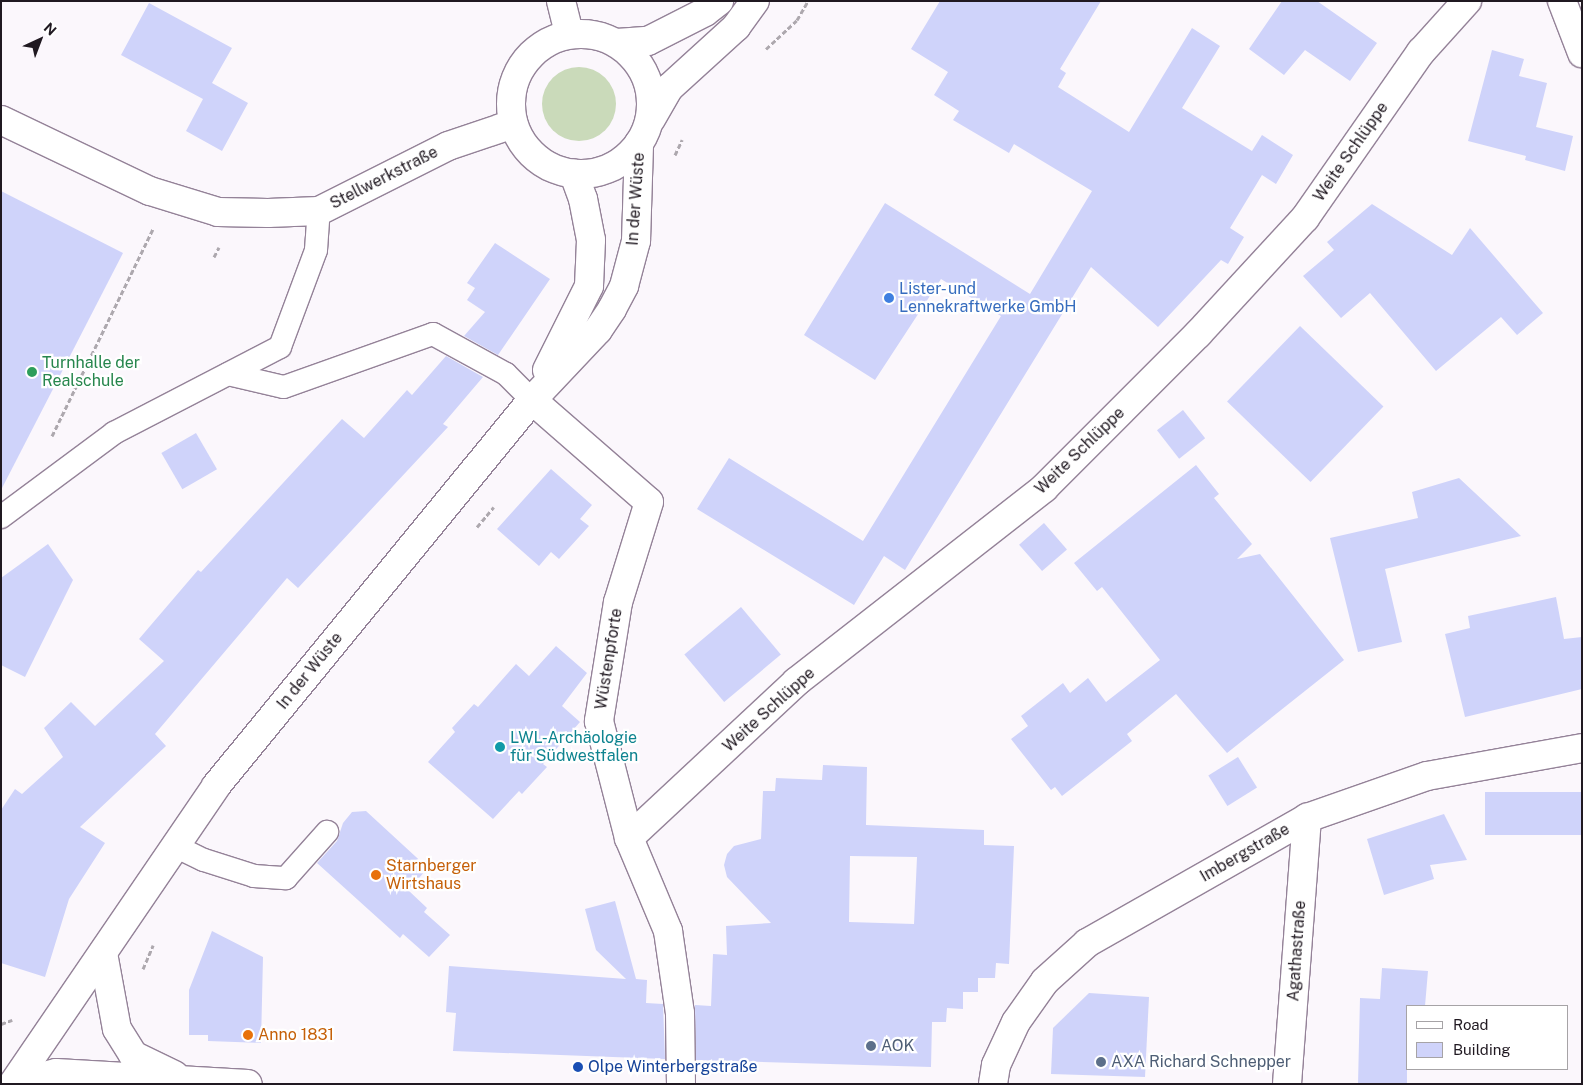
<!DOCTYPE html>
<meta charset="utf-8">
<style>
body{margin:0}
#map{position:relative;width:1583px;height:1085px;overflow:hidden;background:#fbf7fc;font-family:"Public Sans",sans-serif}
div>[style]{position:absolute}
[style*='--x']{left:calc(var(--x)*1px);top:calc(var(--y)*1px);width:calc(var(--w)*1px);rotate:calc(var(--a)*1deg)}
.green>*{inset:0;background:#cadaba}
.round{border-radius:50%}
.building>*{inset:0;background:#cfd3fa;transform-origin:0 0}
.path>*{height:3px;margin-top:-1.5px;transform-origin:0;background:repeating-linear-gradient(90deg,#ada8ae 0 5px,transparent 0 7.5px)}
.roads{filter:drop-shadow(1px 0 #948298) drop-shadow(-1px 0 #948298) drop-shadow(0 1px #948298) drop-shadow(0 -1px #948298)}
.lane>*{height:22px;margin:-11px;padding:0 11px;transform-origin:11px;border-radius:11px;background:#fff}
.street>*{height:28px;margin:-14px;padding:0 14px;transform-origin:14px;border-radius:14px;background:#fff}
.secondary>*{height:28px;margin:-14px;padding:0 14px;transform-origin:14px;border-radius:14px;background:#fff}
.secondary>.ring{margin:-14px;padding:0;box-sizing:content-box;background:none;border:28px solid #fff;border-radius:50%}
.dots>*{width:14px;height:14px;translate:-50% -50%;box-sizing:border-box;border:2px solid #fff;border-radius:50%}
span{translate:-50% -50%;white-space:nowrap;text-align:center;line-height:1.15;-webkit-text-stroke:4.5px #fff;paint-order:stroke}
.street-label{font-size:16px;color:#201921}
.shop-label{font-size:16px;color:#366cbe}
.left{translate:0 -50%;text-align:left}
.leisure-label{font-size:16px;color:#27864d}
.culture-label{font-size:16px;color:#0d838f}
.food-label{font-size:16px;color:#c56008}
.service-label{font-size:16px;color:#4e5e75}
.transit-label{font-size:16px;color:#164399}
.frame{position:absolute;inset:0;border:2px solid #201921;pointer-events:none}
.legend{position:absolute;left:1406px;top:1005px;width:162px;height:65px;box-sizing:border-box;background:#fff;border:1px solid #a6a3a6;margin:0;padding:6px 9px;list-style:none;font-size:15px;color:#201921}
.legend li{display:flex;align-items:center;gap:10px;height:25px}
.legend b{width:25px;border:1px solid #a6a3a6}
.north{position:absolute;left:15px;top:15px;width:50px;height:50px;-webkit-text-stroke:4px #fff;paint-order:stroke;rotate:43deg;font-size:14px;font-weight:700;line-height:20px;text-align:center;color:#201921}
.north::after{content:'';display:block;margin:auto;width:18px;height:22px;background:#201921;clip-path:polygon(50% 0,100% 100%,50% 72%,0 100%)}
</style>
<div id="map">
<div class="green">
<i class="round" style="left:542px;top:67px;width:74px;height:74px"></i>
</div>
<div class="building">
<i style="clip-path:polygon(940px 1px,1101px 1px,1060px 69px,1066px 73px,1058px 87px,1129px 132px,1192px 28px,1220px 46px,1182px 108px,1252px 151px,1262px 135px,1293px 155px,1276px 184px,1262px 175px,1230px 228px,1244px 237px,1228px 264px,1221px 260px,1158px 327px,1091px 267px,905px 570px,884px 556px,854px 605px,697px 509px,729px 458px,863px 541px,1001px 316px,941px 279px,875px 380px,804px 335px,885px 203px,1030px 294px,1092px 191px,1014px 144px,1009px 153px,953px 120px,959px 111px,934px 95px,948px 72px,911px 49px)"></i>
<i style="clip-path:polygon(1282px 1px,1317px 1px,1377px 43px,1350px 81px,1305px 50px,1284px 75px,1249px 49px)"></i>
<i style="clip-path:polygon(149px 3px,232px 48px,212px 83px,248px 103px,222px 151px,186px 131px,203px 99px,121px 55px)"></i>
<i style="clip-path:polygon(1492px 50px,1524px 59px,1519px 76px,1547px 83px,1536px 127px,1573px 136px,1565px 171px,1525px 160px,1526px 156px,1468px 141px)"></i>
<i style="clip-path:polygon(1px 191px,123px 253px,1px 490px)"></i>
<i style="clip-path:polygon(1372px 204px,1452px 255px,1470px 228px,1543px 313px,1517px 335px,1501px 317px,1436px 371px,1370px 293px,1341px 318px,1303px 276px,1334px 250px,1327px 242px)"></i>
<i style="clip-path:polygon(495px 243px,550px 279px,498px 355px,464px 336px,485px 312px,467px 300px,475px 288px,467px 283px)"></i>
<i style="left:1300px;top:326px;width:116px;height:105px;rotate:44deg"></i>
<i style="clip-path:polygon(446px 356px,483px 377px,443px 424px,448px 427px,298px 588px,287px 578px,155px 734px,166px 746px,80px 827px,105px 843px,69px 899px,45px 977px,1px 963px,1px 810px,15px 789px,22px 794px,63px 757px,44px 728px,71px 702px,95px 726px,164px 661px,139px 639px,198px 570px,201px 572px,342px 419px,364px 438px,407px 390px,412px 395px)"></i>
<i style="left:1183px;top:410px;width:36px;height:33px;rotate:52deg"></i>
<i style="left:196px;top:433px;width:42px;height:40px;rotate:60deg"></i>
<i style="clip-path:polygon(1196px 465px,1219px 494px,1214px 498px,1252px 544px,1237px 559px,1260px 554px,1344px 660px,1227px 753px,1176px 694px,1127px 734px,1132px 741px,1062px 796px,1055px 787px,1051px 790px,1011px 739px,1028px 726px,1021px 716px,1063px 683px,1070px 693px,1088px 678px,1106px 702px,1160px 660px,1102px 587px,1097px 591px,1074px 563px)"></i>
<i style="clip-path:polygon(551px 469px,592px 505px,580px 519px,589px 526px,559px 559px,551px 552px,539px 566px,497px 529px)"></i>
<i style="clip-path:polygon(1459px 478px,1521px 536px,1385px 569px,1402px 642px,1358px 652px,1330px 538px,1418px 518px,1412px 492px)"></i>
<i style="left:1044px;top:523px;width:35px;height:33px;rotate:49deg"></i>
<i style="clip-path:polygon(48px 544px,73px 580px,25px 677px,1px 665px,1px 578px)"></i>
<i style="clip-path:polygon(1556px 597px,1564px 639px,1582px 637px,1582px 689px,1465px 717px,1445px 634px,1470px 628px,1468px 616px)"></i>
<i style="left:741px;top:607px;width:62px;height:74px;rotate:50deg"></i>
<i style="clip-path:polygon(556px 646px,587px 673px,562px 706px,580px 722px,543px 764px,547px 767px,522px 794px,519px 791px,493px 819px,428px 762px,455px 732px,452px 728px,474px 704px,478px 707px,516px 664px,529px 676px)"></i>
<i style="left:1238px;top:757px;width:36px;height:35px;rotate:58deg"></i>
<i style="clip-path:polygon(evenodd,823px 765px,867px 767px,866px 825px,984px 830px,984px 845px,1014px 846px,1009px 964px,996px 963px,995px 978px,978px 978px,978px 992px,963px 992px,963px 1009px,947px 1008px,946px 1022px,932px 1022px,931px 1067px,696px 1060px,695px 1005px,711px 1006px,713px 954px,727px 955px,726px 926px,771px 923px,727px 877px,724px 865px,727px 854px,734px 846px,761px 839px,763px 791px,775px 791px,776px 778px,822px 780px,823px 765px,850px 856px,917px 857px,914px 924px,849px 922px,850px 856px)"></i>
<i style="left:1582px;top:792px;width:43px;height:97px;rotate:90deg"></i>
<i style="clip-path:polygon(366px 811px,428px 868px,408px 890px,427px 908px,424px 912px,450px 935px,429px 957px,403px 934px,400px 938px,317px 863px,337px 841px,343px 823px,352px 812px)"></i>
<i style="clip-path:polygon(1444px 814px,1467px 860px,1430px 865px,1434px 879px,1384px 895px,1367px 839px)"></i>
<i style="clip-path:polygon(615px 901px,636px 979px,647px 980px,646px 1003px,663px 1004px,665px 1059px,453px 1051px,456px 1013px,446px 1012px,449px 966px,626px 979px,596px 950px,585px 909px)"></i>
<i style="clip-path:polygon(212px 931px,263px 957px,261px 1043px,208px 1041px,208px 1035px,189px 1035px,189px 990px)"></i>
<i style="clip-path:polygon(1382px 968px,1428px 971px,1425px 1006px,1407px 1006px,1407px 1084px,1358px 1084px,1360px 998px,1380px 999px)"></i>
<i style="clip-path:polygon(1089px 993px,1149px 997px,1145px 1077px,1051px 1074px,1053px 1028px)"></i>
</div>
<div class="path">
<i style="--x:766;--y:49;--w:42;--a:-43.1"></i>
<i style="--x:797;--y:20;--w:22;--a:-60"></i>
<i style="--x:675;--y:155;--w:17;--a:-65"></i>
<i style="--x:214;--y:257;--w:11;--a:-63"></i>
<i style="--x:52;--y:436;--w:230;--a:-64"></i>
<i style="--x:477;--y:527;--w:26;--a:-50"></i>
<i style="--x:143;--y:969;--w:26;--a:-67"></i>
<i style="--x:1;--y:1024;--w:12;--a:-20"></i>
</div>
<div class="roads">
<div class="lane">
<i style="--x:228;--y:374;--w:57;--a:13.1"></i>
<i style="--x:284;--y:387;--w:158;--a:-19.6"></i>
<i style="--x:433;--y:334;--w:83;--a:28.7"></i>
<i style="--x:506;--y:374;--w:37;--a:45"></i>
<i style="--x:1;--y:517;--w:141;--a:-36.6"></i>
<i style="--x:114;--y:433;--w:187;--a:-27.4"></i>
<i style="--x:280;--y:347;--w:103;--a:-69.6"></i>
<i style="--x:316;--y:250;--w:39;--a:-86"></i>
<i style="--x:175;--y:846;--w:32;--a:26"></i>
<i style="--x:204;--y:860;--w:52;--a:17.7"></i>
<i style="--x:254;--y:876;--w:32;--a:4"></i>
<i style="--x:286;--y:878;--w:62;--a:-48.3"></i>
</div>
<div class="street">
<i style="--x:561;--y:1;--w:34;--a:76"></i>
<i style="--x:1562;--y:1;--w:56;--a:69"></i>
<i style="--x:532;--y:400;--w:155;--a:41.1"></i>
<i style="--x:649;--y:502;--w:105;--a:107.2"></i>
<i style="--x:618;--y:602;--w:121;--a:99.1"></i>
<i style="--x:599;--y:721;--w:121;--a:75.6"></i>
<i style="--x:629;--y:838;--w:101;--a:67.2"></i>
<i style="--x:668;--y:931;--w:83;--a:81.7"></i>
<i style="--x:680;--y:1013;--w:71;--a:89.2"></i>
<i style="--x:629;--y:838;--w:229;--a:-43"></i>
<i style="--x:796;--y:682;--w:315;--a:-38"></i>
<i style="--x:1044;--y:488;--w:218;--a:-45"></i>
<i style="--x:1198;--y:334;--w:158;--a:-47.3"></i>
<i style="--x:1305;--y:218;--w:203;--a:-55.1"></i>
<i style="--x:1421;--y:52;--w:69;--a:-48"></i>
<i style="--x:103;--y:953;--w:77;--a:79.6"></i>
<i style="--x:117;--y:1029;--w:31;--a:58"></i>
<i style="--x:133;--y:1055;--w:46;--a:26"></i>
<i style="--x:13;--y:1084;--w:44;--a:-14.3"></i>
<i style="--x:56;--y:1073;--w:192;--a:3.3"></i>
<i style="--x:993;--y:1084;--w:19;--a:-81"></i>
<i style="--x:996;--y:1065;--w:47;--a:-65.1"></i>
<i style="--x:1016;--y:1022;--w:50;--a:-54.7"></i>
<i style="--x:1045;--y:981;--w:57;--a:-42.1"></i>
<i style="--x:1087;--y:943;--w:253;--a:-29.6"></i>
<i style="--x:1307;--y:818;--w:127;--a:-19.3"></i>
<i style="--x:1427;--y:776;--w:158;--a:-10.2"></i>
<i style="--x:1287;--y:1084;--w:267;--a:-85.7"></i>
</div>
<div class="secondary">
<i class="ring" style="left:511px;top:34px;width:112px;height:112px"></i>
<i style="--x:617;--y:43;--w:31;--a:-4"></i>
<i style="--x:648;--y:41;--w:64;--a:-27"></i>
<i style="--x:705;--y:12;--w:18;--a:-38"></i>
<i style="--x:651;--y:119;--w:36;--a:-60"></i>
<i style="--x:669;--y:88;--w:91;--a:-42.3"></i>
<i style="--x:736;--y:27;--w:32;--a:-54"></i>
<i style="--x:1;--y:120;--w:165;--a:25.5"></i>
<i style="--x:150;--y:191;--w:71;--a:17.2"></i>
<i style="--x:218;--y:212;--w:50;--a:1.1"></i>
<i style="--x:268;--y:213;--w:51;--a:-2.2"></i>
<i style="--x:319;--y:211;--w:144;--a:-26.7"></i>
<i style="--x:448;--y:146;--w:69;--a:-18.7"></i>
<i style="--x:547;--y:370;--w:94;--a:-63.4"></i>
<i style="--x:589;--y:286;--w:46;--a:-87.5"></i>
<i style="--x:591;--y:240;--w:42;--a:-101"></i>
<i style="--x:583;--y:199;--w:27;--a:-110"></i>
<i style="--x:13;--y:1084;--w:361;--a:-55.7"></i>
<i style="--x:216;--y:786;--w:499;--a:-50.7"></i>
<i style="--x:532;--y:400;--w:96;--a:-46.7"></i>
<i style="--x:598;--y:330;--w:25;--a:-56"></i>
<i style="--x:612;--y:309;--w:26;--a:-62"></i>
<i style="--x:624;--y:286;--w:47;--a:-75.1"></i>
<i style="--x:636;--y:241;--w:98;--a:-88.2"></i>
</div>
</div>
<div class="dots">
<i style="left:889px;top:298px;background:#3f7fe0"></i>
<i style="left:32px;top:372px;background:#2e9e5b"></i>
<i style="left:500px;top:747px;background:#0f9aa8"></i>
<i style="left:376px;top:875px;background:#e8710a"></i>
<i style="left:248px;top:1035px;background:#e8710a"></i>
<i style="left:871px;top:1046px;background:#5c6f8a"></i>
<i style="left:1101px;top:1062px;background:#5c6f8a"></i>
<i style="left:578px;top:1067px;background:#1a4fb4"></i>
</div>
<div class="street-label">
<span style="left:1351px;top:152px;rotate:-55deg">Weite Schlüppe</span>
<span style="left:384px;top:178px;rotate:-27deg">Stellwerkstraße</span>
<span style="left:636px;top:199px;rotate:-86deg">In der Wüste</span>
<span style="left:1080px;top:451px;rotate:-44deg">Weite Schlüppe</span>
<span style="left:609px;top:659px;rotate:-81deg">Wüstenpforte</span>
<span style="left:310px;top:671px;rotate:-51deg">In der Wüste</span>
<span style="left:769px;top:710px;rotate:-42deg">Weite Schlüppe</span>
<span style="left:1245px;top:853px;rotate:-30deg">Imbergstraße</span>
<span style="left:1297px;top:951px;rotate:-86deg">Agathastraße</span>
</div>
<div class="shop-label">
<span class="left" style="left:899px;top:298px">Lister- und<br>Lennekraftwerke GmbH</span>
</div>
<div class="leisure-label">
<span class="left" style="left:42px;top:372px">Turnhalle der<br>Realschule</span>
</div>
<div class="culture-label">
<span class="left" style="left:510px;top:747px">LWL-Archäologie<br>für Südwestfalen</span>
</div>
<div class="food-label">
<span class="left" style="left:386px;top:875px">Starnberger<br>Wirtshaus</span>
<span class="left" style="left:258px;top:1035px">Anno 1831</span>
</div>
<div class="service-label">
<span class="left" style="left:881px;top:1046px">AOK</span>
<span class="left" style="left:1111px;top:1062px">AXA Richard Schnepper</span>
</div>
<div class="transit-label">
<span class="left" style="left:588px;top:1067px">Olpe Winterbergstraße</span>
</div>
<div class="frame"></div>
<ul class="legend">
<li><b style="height:6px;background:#fff"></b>Road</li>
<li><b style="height:14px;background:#cfd3fa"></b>Building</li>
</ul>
<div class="north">N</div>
</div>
